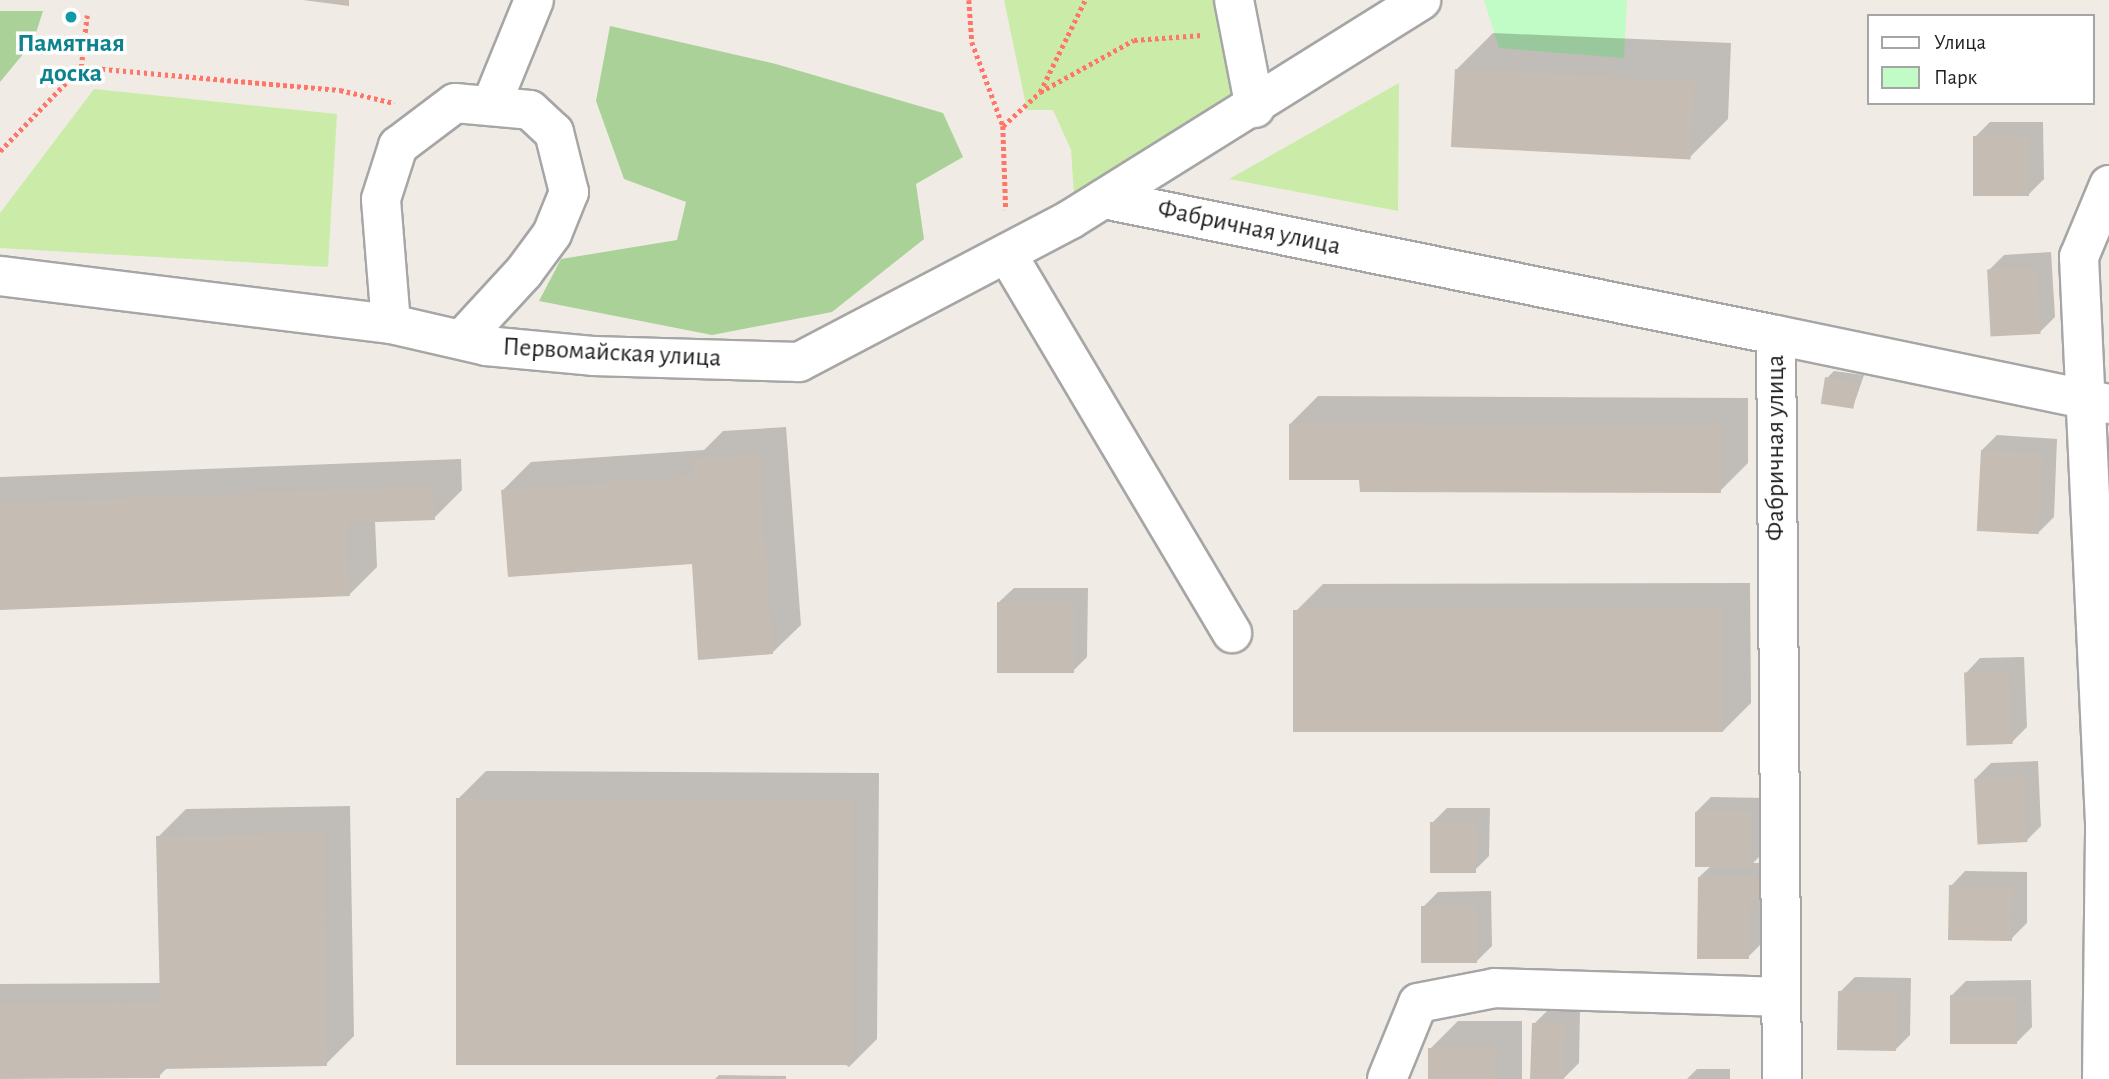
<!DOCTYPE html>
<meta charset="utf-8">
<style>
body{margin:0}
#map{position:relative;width:2109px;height:1079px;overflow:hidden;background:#f0ece5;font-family:"Alegreya Sans",sans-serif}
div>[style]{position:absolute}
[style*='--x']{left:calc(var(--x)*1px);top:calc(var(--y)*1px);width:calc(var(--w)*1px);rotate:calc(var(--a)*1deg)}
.grass>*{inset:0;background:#cbeca9}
.forest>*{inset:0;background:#aad198}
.park>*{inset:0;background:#c1fbc5}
.shadow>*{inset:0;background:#0003}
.building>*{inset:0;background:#c5bcb4;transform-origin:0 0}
.path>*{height:4.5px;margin-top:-2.25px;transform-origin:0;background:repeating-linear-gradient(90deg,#ff7568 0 3.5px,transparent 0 7px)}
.roads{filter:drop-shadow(2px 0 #a6a6a6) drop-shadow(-2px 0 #a6a6a6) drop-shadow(0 2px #a6a6a6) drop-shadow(0 -2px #a6a6a6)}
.minor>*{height:38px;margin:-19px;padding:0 19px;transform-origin:19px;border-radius:19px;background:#fff}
.dots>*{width:19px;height:19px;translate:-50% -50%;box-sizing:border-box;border:4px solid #fff;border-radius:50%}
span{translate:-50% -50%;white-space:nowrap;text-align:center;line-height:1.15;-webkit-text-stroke:7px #fff;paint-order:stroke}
.culture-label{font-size:26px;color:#0d838f;font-weight:700}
.street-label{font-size:26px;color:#1f1f1f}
.legend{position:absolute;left:1867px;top:14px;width:228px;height:91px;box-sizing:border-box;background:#fff;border:2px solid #a5a5a5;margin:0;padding:9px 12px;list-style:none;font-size:21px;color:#1f1f1f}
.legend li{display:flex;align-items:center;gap:14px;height:35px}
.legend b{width:35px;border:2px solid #a5a5a5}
</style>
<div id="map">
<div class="grass">
<i style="clip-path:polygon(1004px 0,1243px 0,1258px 88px,1074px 194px,1071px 150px,1053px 110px,1027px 110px)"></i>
<i style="clip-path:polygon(1399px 83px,1398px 211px,1229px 179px)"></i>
<i style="clip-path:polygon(94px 89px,337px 114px,328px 267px,0 248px,0 213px)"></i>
</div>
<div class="forest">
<i style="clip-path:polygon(0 11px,43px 11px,33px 42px,0 82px)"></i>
<i style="clip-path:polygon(610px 26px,776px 64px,943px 113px,963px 157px,916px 184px,924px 239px,832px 312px,712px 335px,539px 301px,561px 259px,677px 240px,686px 202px,624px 179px,596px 101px)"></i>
</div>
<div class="park">
<i style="clip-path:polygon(1484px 0,1627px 0,1624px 58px,1499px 48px)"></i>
</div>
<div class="shadow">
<i style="clip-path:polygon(1493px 33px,1731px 43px,1728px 119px,1691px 156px,1456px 70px)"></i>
<i style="clip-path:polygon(1990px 122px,2043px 122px,2044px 179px,2029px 194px,1975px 137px)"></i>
<i style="clip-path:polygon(2051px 252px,2055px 317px,2040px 332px,1989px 270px,2004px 255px)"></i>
<i style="clip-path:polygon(1834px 371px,1864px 375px,1853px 407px,1827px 378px)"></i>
<i style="clip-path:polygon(1318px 396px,1748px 398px,1748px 463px,1720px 491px,1361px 478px,1290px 424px)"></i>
<i style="clip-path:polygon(786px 427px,801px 625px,773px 652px,693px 562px,503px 490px,531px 462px,704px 450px,723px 431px)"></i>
<i style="clip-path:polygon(1997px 435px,2057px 439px,2054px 517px,2039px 532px,1982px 450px)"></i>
<i style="clip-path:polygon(461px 459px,462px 490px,434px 518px,375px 521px,377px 567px,349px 595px,0 608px,0 477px)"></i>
<i style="clip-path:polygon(1750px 583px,1751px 703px,1723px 731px,1295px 612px,1323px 584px)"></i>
<i style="clip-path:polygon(1014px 588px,1088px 588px,1087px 657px,1072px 672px,999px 602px)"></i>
<i style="clip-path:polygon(2024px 657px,2027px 727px,2012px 742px,1966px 673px,1980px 658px)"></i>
<i style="clip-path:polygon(2038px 761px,2041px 826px,2026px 841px,1976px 778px,1991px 763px)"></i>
<i style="clip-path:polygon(486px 771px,879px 773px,877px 1039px,849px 1067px,458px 799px)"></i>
<i style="clip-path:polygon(1711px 797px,1766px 798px,1765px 851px,1753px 863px,1775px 863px,1763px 942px,1748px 957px,1699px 877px,1711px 866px,1696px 812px)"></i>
<i style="clip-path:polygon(350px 806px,354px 1036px,326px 1064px,168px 1067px,159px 1076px,0 1078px,0 984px,161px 983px,158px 837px,186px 809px)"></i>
<i style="clip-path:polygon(1447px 808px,1490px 808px,1489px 856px,1474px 871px,1432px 823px)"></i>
<i style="clip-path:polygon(1965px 871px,2027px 872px,2027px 923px,2012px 938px,1951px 886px)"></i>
<i style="clip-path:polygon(1491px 891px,1492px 946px,1477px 961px,1423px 907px,1438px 892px)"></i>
<i style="clip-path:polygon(1855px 977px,1911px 978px,1910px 1035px,1896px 1049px,1840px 992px)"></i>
<i style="clip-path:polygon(2031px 980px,2032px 1027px,2017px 1042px,1951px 996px,1966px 981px)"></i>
<i style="clip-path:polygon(1549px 1009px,1580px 1010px,1579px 1063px,1564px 1078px,1534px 1024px)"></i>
<i style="clip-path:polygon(1458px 1021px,1522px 1021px,1522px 1079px,1430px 1079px,1430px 1049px)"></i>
<i style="clip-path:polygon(1697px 1069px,1730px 1069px,1730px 1079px,1687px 1079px)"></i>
<i style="clip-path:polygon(719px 1075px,786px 1076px,786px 1079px,715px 1079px)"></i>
</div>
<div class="building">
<i style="clip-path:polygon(303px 0,349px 0,349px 6px)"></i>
<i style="left:1455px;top:69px;width:240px;height:78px;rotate:3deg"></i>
<i style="left:1973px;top:136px;width:56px;height:60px"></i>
<i style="left:2037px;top:267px;width:67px;height:50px;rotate:87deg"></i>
<i style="left:1825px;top:377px;width:33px;height:27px;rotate:9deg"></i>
<i style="clip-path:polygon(1289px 424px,1721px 425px,1721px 493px,1360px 492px,1359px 480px,1289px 480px)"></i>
<i style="left:1981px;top:450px;width:62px;height:81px;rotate:3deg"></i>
<i style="clip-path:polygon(759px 454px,773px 654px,698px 660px,692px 564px,508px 577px,501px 490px,694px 476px,693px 459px)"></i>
<i style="clip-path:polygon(433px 486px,435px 520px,347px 523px,350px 596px,0 610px,0 503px)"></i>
<i style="left:997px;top:602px;width:77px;height:71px"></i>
<i style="left:1723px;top:610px;width:122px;height:430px;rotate:90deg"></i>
<i style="left:2010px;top:671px;width:73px;height:46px;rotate:88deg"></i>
<i style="left:2024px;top:776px;width:66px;height:50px;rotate:87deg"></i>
<i style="left:456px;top:798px;width:395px;height:267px"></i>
<i style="left:1695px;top:812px;width:57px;height:55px"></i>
<i style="left:1430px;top:822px;width:46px;height:51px"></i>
<i style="clip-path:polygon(323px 833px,327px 1066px,161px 1069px,159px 1032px,160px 1078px,0 1079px,0 1005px,160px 1003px,156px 836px)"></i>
<i style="clip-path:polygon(1698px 877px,1761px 877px,1761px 900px,1750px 900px,1749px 959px,1697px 959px)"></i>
<i style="left:1949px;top:885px;width:64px;height:55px;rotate:1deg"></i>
<i style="left:1421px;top:906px;width:56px;height:57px"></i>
<i style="left:1838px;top:991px;width:59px;height:59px;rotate:1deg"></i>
<i style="left:1950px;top:995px;width:67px;height:49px"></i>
<i style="left:1532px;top:1023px;width:34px;height:56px;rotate:2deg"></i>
<i style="left:1428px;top:1048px;width:67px;height:31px"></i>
</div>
<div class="path">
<i style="--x:969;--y:0;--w:42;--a:85.9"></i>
<i style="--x:972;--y:42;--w:90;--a:69.7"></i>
<i style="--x:1003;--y:126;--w:84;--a:88"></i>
<i style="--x:81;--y:67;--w:52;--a:-83.4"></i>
<i style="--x:1040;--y:92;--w:107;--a:-29"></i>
<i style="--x:1134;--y:40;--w:68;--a:-4.2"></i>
<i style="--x:1003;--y:126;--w:50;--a:-42.6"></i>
<i style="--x:1040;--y:92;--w:102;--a:-63.9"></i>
<i style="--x:0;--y:151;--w:117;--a:-46"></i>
<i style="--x:81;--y:67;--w:260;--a:5.1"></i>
<i style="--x:340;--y:90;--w:56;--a:13.5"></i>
</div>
<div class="roads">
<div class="minor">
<i style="--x:1234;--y:0;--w:110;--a:79"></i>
<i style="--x:492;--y:103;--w:111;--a:-67.8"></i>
<i style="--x:1104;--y:199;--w:686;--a:11.44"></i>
<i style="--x:1776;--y:335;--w:744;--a:89.54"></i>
<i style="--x:1007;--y:254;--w:441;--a:59.3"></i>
<i style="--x:0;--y:276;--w:394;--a:7"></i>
<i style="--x:391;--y:324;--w:98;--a:13"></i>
<i style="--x:486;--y:346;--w:107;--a:5.3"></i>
<i style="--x:593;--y:356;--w:206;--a:1.7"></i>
<i style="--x:799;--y:362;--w:307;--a:-27.7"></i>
<i style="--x:1071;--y:219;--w:413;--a:-32"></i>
<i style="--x:391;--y:324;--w:125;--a:-94.6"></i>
<i style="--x:381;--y:199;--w:56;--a:-72.2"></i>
<i style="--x:398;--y:146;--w:71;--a:-37"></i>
<i style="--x:455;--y:103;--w:75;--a:5.3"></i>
<i style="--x:530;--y:110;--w:33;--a:43"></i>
<i style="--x:554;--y:132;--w:62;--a:76"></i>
<i style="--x:569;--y:192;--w:45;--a:112"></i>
<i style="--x:552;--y:234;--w:47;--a:126.4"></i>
<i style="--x:524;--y:272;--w:90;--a:132.7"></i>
<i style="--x:1776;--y:335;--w:340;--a:11.7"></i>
<i style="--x:1387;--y:1079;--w:82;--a:-67.8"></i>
<i style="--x:1418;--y:1003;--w:78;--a:-11"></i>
<i style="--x:1495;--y:988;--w:286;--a:1.8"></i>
<i style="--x:2102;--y:1079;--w:256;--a:-89.3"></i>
<i style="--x:2105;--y:823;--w:567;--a:-92.63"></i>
<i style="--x:2079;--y:257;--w:78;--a:-67.4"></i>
</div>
</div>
<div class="dots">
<i style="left:71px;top:17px;background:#0f9aa8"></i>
</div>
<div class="culture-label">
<span style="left:71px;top:59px">Памятная<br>доска</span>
</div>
<div class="street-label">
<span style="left:1249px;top:228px;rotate:12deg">Фабричная улица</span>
<span style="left:612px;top:353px;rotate:3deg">Первомайская улица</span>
<span style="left:1776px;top:448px;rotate:-90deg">Фабричная улица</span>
</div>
<ul class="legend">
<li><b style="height:9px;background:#fff"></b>Улица</li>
<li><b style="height:19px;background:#c1fbc5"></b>Парк</li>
</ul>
</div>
